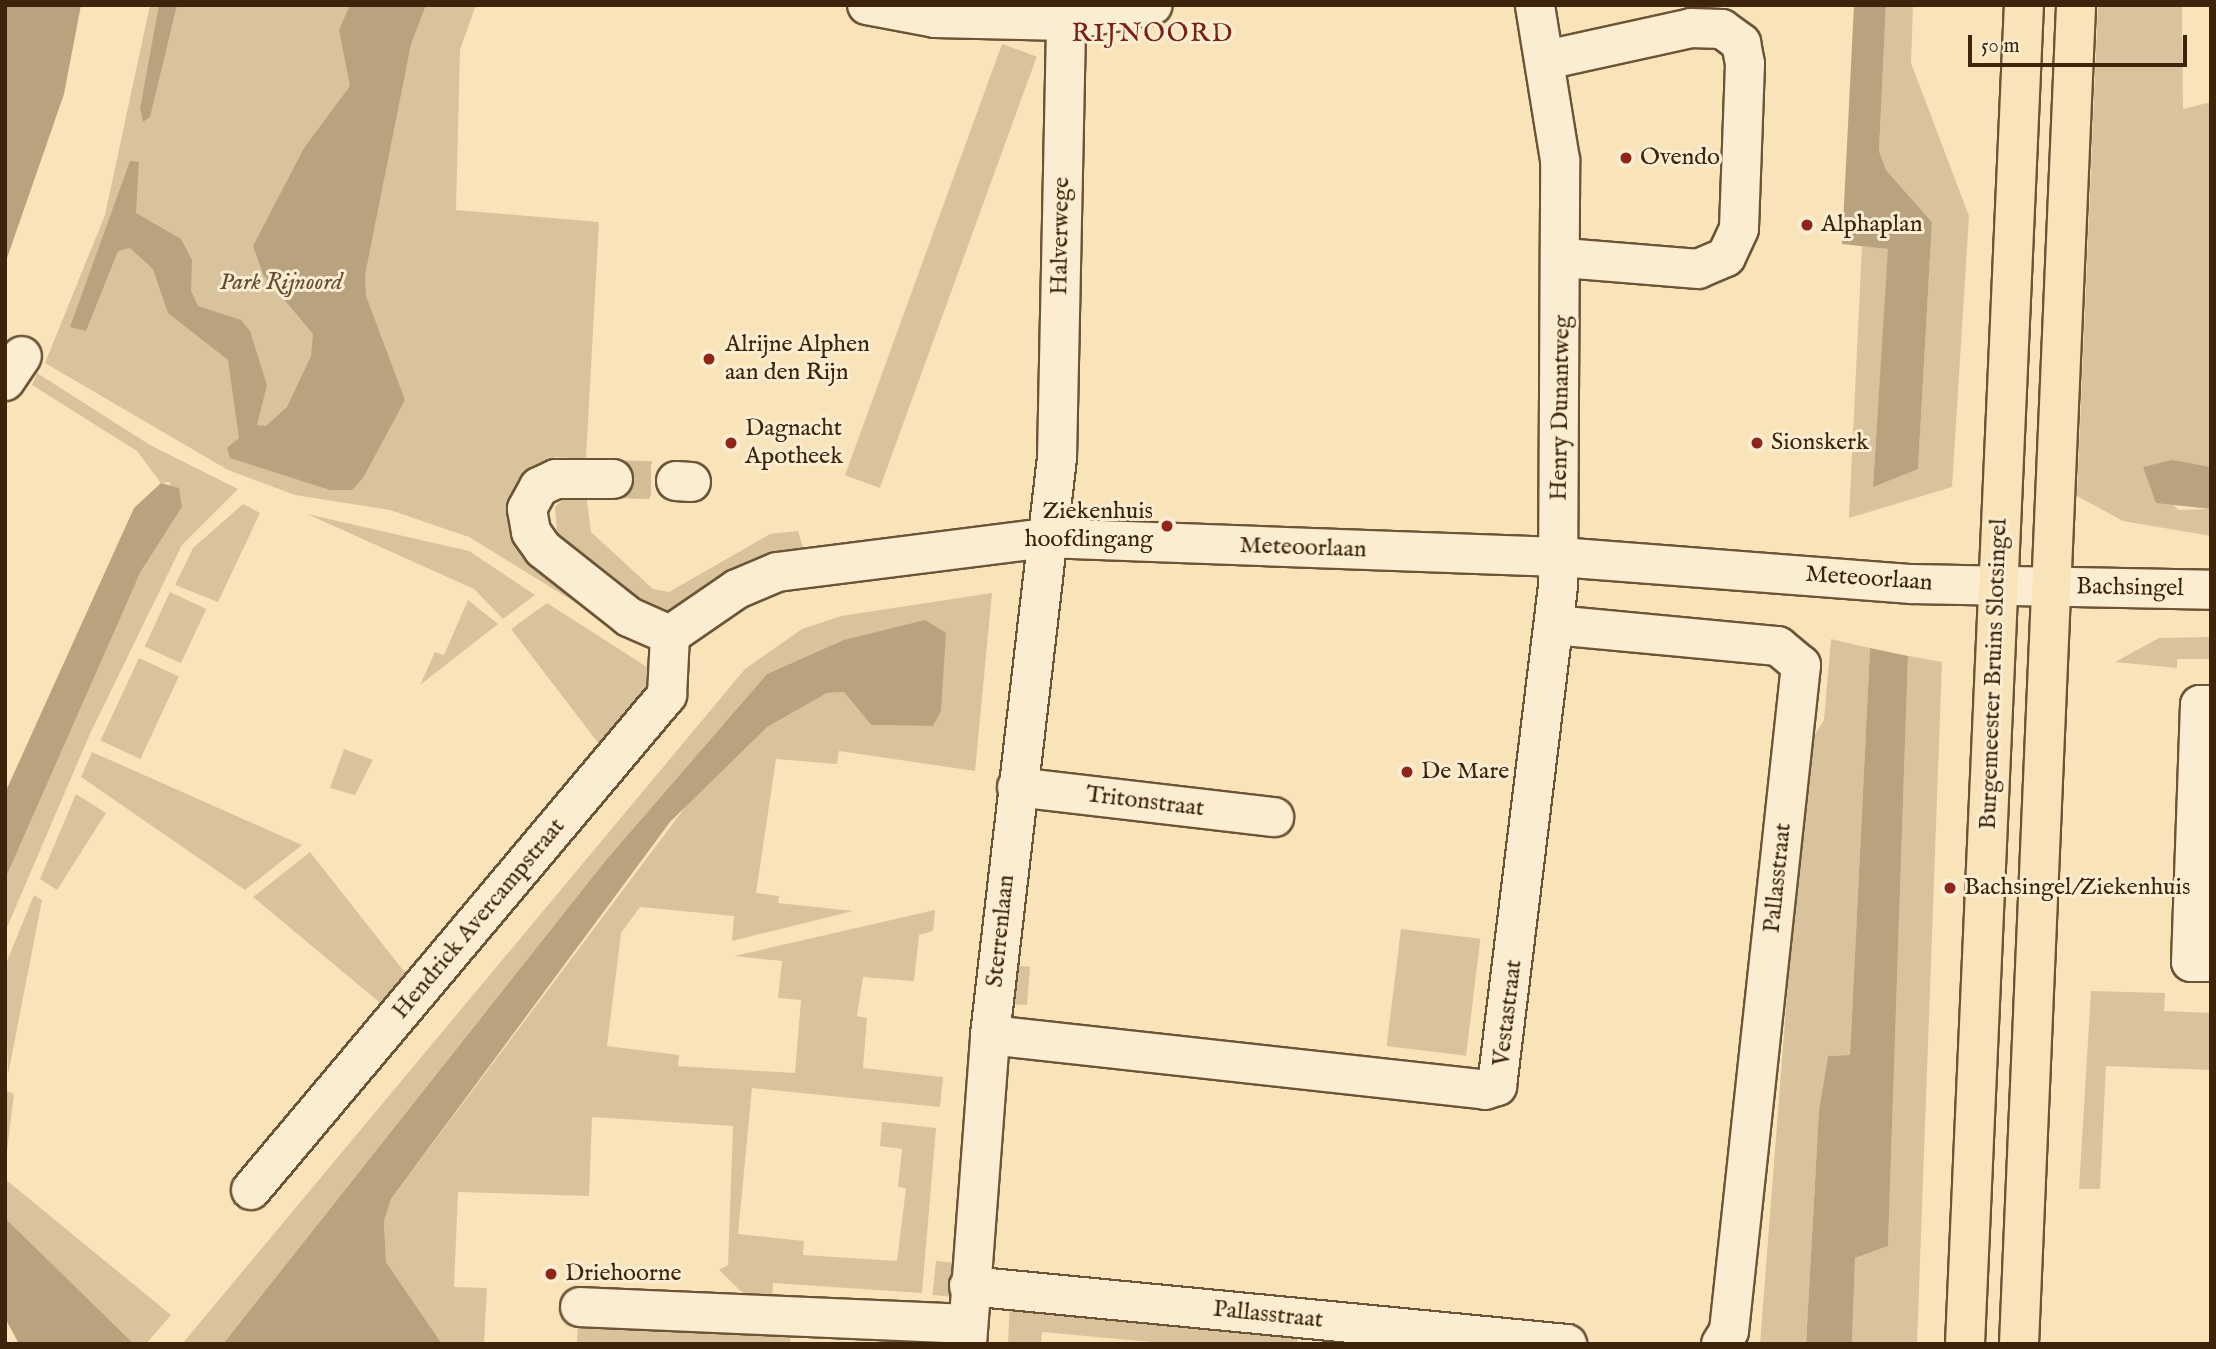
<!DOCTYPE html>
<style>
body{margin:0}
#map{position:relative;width:2216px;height:1349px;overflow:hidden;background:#f9e4ba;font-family:"IM FELL English",serif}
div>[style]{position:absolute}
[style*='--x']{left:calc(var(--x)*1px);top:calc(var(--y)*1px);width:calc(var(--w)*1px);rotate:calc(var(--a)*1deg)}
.green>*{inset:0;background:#d9c39c;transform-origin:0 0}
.water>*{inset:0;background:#b9a37e}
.minor-tunnel>*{height:38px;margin-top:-19px;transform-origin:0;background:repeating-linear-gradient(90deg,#d4be97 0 38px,transparent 0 57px)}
.roads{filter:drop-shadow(2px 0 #6d5436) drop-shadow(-2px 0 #6d5436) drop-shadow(0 2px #6d5436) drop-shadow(0 -2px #6d5436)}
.minor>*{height:38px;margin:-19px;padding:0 19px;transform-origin:19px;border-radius:19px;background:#fbedd2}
.major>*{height:38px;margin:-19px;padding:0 19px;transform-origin:19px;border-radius:19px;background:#f9e4ba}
.dots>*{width:19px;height:19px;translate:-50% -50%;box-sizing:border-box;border:4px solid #fbedd2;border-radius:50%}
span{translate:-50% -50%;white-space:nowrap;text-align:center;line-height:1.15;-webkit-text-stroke:6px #fbedd2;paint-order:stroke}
.poi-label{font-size:24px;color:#3e240a}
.left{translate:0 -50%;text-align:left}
.right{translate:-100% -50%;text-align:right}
.street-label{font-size:24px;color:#3e240a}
.park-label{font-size:24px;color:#654c2e;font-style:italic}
.neighbourhood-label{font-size:26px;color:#7a1f14;letter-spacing:2px}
.frame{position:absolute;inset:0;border:7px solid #3e240a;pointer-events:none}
.scale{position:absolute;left:1968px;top:35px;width:219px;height:32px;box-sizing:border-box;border:4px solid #3e240a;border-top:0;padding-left:9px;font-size:21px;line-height:24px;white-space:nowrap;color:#3e240a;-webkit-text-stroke:5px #fbedd2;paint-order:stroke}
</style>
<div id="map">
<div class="green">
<i style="clip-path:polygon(150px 5px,476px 5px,460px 50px,456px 210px,599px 222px,586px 459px,555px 457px,528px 473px,514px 513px,620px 630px,469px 537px,390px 510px,295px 495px,228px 470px,45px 363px,105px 215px)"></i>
<i style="clip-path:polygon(1886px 5px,1913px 5px,1911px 63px,1969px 216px,1952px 487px,1849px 518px,1862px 246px,1889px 249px,1873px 486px,1918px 468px,1932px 222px,1886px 170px,1879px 151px)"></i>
<i style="clip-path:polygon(2098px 5px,2182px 5px,2183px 109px,2211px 102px,2211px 467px,2175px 461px,2143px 468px,2178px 510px,2211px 509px,2211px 536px,2123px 521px,2077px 496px)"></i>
<i style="left:1002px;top:44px;width:37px;height:459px;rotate:20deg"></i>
<i style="clip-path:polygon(37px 373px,150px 445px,238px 489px,182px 545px,89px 736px,5px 932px,5px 879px,52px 762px,140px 573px,182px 507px,169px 482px,161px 483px,137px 451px,32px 385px)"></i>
<i style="clip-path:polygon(571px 492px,586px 493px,591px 532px,653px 589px,669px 592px,770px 534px,798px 531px,804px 550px,668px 614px,653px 615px,557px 533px,555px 507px)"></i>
<i style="clip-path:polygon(243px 504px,260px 513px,218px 602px,175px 585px,193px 548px)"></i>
<i style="clip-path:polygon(307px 514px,469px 551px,535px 595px,503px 619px,474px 589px)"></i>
<i style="left:170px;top:592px;width:40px;height:60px;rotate:25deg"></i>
<i style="clip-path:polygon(992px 593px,975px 771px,839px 751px,837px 764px,776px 759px,756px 893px,779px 896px,778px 903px,853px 911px,732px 941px,734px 916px,640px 907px,621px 933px,607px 1046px,679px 1055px,678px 1066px,795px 1073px,801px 1000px,778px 998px,782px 961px,734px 956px,935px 910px,933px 931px,919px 935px,914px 981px,863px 977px,857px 1016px,867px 1018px,863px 1068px,943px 1077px,940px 1107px,752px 1088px,738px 1234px,804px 1241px,803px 1255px,897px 1261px,906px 1188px,898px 1187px,902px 1149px,880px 1146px,882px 1122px,936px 1128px,922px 1293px,773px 1283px,772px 1299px,749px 1299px,719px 1270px,728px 1265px,733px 1126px,592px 1117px,589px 1196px,458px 1192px,454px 1287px,487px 1288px,484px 1344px,442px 1344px,386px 1262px,384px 1221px,391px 1199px,704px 782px,767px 726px,827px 693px,844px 692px,871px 725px,933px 726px,792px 663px,767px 674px,606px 860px,223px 1344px,182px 1344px,745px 669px,802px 629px,841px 616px)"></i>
<i style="clip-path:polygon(468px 600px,498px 624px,420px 685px,435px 652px,444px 655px)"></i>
<i style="clip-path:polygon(547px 603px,647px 667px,658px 667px,657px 685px,602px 748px,511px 629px)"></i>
<i style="clip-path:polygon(2211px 637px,2211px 659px,2177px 659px,2177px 668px,2115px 662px,2159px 638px)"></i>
<i style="clip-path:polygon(1831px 639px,1870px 648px,1850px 1055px,1828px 1056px,1819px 1110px,1806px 1344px,1760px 1344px,1806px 749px,1824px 720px)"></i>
<i style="clip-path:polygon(1908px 656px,1942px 662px,1917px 1344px,1852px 1344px,1855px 1258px,1888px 1246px)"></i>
<i style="left:139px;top:658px;width:44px;height:91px;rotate:25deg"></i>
<i style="clip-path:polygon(344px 749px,373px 760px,355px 795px,330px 788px)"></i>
<i style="clip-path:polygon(92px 752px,302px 845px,245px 890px,81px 777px)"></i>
<i style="clip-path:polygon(76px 794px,106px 813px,57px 890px,40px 879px)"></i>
<i style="clip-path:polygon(310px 852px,410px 979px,385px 1007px,253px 897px)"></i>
<i style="clip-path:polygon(34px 895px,42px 900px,8px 1075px,5px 966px)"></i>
<i style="left:1401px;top:929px;width:80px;height:118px;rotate:7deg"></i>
<i style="clip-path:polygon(1013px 965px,1030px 967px,1027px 1005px,1012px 1004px)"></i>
<i style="clip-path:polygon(2091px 991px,2165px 993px,2164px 1011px,2211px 1013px,2211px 1070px,2106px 1066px,2100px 1189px,2079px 1189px)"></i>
<i style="clip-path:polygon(5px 1090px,14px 1094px,6px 1159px,5px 1158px)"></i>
<i style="clip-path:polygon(5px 1179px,171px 1315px,146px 1344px,134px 1344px,5px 1218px)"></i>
<i style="left:936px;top:1261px;width:20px;height:34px;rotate:6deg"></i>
<i style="clip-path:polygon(1010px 1299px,1299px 1327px,1297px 1344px,1173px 1344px,1042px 1332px,1041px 1344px,1008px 1344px)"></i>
<i style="clip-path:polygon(578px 1316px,791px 1330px,790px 1344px,577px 1344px)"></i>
</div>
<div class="water">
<i style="clip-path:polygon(5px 5px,81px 5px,64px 94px,5px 264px)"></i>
<i style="clip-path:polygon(159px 5px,177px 5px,150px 117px,143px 122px,140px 109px)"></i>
<i style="clip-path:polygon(350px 5px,426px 5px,411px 44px,365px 275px,366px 296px,405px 400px,363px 478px,352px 490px,330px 490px,230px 458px,227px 448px,239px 438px,228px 360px,168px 313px,153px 269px,130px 248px,118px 251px,86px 331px,70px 327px,130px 161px,139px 162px,136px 213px,181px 239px,192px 260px,191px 291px,198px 306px,241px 320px,250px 331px,267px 385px,257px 425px,266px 426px,287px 407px,311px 356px,313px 334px,263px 274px,253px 246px,304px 148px,350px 86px,339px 30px)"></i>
<i style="clip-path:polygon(1854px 5px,1886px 5px,1879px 151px,1886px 170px,1932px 222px,1918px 469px,1873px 487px,1888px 249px,1842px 244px)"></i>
<i style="clip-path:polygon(2172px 460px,2211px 467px,2211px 509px,2156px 503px,2143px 467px)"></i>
<i style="clip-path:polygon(161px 483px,179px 488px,182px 507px,140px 573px,5px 879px,5px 793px,134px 508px)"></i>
<i style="clip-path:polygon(925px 620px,946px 633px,941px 711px,933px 726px,871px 725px,844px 692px,827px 693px,767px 727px,670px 822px,391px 1199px,384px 1221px,386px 1262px,442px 1344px,223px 1344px,606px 860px,767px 674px,844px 640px)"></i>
<i style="clip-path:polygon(1870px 648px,1908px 656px,1888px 1246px,1855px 1258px,1852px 1344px,1806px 1344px,1819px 1110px,1828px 1056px,1850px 1055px)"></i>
<i style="clip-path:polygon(5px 1218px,134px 1344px,19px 1344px,5px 1318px)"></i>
</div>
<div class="minor-tunnel">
<i style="--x:613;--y:479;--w:63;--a:1.8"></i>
</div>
<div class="roads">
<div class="minor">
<i style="--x:867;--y:5;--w:69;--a:10.8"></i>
<i style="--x:935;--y:18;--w:131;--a:1.3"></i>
<i style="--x:1546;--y:60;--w:148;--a:-12.4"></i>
<i style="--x:1691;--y:28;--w:31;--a:2"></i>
<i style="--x:1722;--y:29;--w:24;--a:36"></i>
<i style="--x:1741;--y:43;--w:21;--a:79"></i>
<i style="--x:1745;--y:64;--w:165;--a:92.1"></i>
<i style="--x:1739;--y:229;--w:31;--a:115"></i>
<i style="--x:1726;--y:257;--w:30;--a:157"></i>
<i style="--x:1698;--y:269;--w:134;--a:-175.3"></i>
<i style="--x:5;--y:381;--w:30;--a:-56"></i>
<i style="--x:613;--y:479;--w:57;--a:180"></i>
<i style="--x:556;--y:479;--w:19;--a:155"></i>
<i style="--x:539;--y:487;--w:25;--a:119"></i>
<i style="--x:527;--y:509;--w:23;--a:80"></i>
<i style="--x:531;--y:532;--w:21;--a:55"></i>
<i style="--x:543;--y:549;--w:110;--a:38.3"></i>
<i style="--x:629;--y:617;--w:45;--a:23.7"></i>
<i style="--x:670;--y:635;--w:81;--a:-34.5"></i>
<i style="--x:737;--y:589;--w:43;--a:-23"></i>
<i style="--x:777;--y:572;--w:270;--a:-7.2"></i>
<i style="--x:1045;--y:538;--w:514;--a:2.12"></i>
<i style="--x:1559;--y:557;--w:354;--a:4.4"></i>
<i style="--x:1912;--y:584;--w:299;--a:1.1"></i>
<i style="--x:676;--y:481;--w:15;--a:4"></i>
<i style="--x:1554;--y:625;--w:225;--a:5.4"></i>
<i style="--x:1778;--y:646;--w:30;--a:40"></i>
<i style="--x:1801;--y:665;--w:670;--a:96.17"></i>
<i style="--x:1729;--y:1331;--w:15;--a:122"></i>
<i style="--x:2211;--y:705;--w:11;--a:180"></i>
<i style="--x:2200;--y:705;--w:257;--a:92"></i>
<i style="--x:2191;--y:962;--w:20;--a:0"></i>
<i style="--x:1017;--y:787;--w:259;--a:6.7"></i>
<i style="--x:990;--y:1035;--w:498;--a:6.3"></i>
<i style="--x:1485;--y:1090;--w:13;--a:-18"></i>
<i style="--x:1497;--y:1086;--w:504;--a:-83.04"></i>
<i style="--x:1558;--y:586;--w:426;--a:-89.7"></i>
<i style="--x:1560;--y:160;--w:157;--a:-99.2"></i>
<i style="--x:251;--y:1190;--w:647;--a:-49.96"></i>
<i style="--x:667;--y:695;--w:60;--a:-87.1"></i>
<i style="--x:969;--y:1286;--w:601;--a:5.54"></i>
<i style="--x:580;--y:1307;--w:387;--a:2.5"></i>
<i style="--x:967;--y:1344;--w:310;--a:-85.7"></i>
<i style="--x:990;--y:1035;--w:581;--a:-83.38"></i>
<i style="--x:1057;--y:458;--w:437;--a:-88.8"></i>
<i style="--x:1066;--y:21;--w:88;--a:-10.4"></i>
</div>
<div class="major">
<i style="--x:1965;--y:1344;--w:1340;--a:-87.48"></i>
<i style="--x:2019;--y:1344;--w:1340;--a:-87.56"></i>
</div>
</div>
<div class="dots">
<i style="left:1626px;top:158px;background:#8f2418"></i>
<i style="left:1807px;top:225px;background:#8f2418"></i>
<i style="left:709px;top:359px;background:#8f2418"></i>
<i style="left:731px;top:443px;background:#8f2418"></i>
<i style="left:1757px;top:443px;background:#8f2418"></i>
<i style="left:1167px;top:526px;background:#8f2418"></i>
<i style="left:1407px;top:772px;background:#8f2418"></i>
<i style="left:1950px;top:888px;background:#8f2418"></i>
<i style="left:551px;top:1274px;background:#8f2418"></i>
</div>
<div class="poi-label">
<span class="left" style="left:1640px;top:158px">Ovendo</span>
<span class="left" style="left:1821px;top:225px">Alphaplan</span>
<span class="left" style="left:725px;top:359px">Alrijne Alphen<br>aan den Rijn</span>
<span class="left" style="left:745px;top:443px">Dagnacht<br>Apotheek</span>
<span class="left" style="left:1771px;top:443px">Sionskerk</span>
<span class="right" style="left:1153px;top:526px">Ziekenhuis<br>hoofdingang</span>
<span class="left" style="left:1421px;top:772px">De Mare</span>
<span class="left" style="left:1964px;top:888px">Bachsingel/Ziekenhuis</span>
<span class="left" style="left:565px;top:1274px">Driehoorne</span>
</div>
<div class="street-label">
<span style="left:1061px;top:236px;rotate:-89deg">Halverwege</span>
<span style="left:1561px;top:408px;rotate:-89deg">Henry Dunantweg</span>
<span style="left:1303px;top:548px;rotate:2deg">Meteoorlaan</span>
<span style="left:1869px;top:579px;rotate:4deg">Meteoorlaan</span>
<span style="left:2130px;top:588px;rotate:1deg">Bachsingel</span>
<span style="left:1994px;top:674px;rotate:-88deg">Burgemeester Bruins Slotsingel</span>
<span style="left:1145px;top:802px;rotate:7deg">Tritonstraat</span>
<span style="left:1778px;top:878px;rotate:-84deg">Pallasstraat</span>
<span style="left:479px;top:919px;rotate:-50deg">Hendrick Avercampstraat</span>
<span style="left:1001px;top:931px;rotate:-84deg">Sterrenlaan</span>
<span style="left:1508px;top:1013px;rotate:-83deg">Vestastraat</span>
<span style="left:1268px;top:1315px;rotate:6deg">Pallasstraat</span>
</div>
<div class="park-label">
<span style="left:281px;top:283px">Park Rijnoord</span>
</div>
<div class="neighbourhood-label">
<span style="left:1153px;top:34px">RIJNOORD</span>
</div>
<div class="frame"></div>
<div class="scale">50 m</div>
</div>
